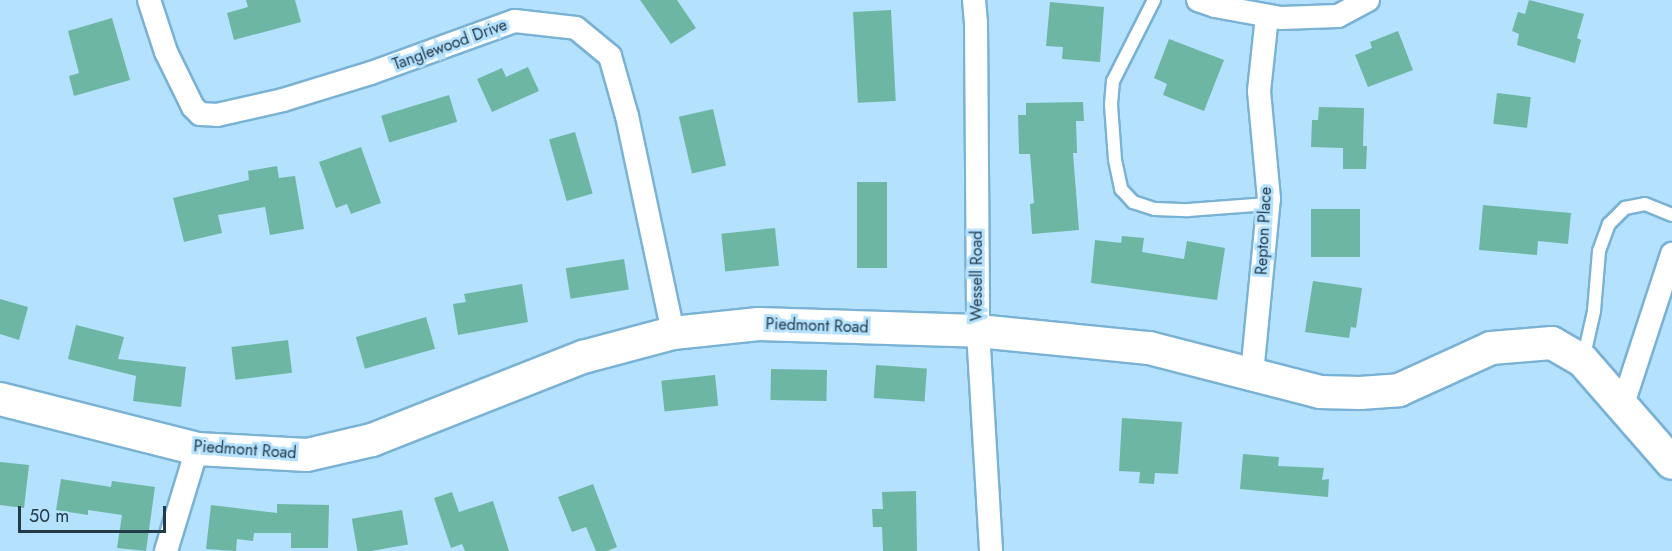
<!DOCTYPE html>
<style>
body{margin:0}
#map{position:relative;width:1672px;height:551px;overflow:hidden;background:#b3e1fe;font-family:Jost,sans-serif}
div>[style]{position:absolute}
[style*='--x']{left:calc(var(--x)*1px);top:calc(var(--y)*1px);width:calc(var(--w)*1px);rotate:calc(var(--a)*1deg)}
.building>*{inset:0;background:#6eb6a4;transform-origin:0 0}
.roads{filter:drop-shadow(2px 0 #7ab2d5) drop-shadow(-2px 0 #7ab2d5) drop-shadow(0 2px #7ab2d5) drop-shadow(0 -2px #7ab2d5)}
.lane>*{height:12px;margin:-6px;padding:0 6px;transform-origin:6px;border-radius:6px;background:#fff}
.street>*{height:22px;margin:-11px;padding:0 11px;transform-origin:11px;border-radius:11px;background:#fff}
.secondary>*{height:32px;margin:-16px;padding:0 16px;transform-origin:16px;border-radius:16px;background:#fff}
span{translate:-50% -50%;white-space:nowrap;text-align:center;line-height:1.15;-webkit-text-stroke:6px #b3e1fe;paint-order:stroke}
.street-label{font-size:16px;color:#233a49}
.scale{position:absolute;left:18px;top:506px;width:148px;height:27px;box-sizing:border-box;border:3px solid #233a49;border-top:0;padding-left:8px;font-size:18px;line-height:21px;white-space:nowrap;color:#233a49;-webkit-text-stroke:4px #b3e1fe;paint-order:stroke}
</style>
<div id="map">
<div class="building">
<i style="clip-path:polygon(246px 0,295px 0,301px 22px,234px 40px,227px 13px,248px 7px)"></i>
<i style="clip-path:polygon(640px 0,677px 0,696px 28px,671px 44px)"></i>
<i style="clip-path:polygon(1529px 0,1584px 14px,1577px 38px,1581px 40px,1575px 63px,1517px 45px,1519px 34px,1512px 31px,1518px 12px,1525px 14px)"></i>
<i style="clip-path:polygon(1050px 2px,1104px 7px,1100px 62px,1062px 59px,1063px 47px,1046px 46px)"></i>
<i style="left:891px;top:10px;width:91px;height:38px;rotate:87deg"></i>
<i style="clip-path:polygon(112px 18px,130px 80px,74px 96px,69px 76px,79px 73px,68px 31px)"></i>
<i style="clip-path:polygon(1398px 31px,1413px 70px,1368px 87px,1355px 55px,1372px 48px,1370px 42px)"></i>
<i style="clip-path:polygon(1169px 39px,1224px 60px,1204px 111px,1163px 95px,1167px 84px,1154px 78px)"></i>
<i style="clip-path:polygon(528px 67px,539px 91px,492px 112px,477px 79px,502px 68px,506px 77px)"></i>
<i style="left:1497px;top:93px;width:34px;height:31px;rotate:7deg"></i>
<i style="left:449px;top:95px;width:28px;height:71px;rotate:73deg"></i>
<i style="clip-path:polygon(1083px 102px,1084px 121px,1076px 121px,1077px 153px,1073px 153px,1079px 230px,1032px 234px,1030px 204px,1034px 203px,1030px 154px,1019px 154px,1018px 115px,1026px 115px,1026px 103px)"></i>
<i style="clip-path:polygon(1319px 107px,1364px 108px,1363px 146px,1367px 146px,1366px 169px,1343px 169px,1343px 148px,1311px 147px,1312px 120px,1318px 120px)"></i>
<i style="left:713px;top:109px;width:58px;height:35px;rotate:77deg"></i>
<i style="left:575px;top:132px;width:64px;height:27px;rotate:74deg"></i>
<i style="clip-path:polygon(361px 147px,381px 203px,351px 214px,347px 204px,336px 208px,319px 162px)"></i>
<i style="clip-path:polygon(277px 166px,279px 178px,295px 176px,304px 229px,270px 235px,265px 207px,218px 215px,222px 233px,184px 242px,173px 198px,249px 180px,248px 171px)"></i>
<i style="left:857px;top:182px;width:30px;height:86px"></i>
<i style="clip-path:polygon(1483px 205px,1571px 213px,1568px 244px,1538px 241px,1537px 255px,1479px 250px)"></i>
<i style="left:1311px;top:209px;width:49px;height:48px"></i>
<i style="left:775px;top:228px;width:38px;height:54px;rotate:84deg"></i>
<i style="clip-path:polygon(1122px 236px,1144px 238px,1142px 252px,1184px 259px,1187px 241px,1225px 248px,1217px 300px,1091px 283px,1095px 240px,1121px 243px)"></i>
<i style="left:624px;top:259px;width:31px;height:59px;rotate:81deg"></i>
<i style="clip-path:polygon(1313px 281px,1362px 288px,1356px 328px,1351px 327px,1349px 338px,1305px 332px)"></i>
<i style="clip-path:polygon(522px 284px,528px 322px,458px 335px,453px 304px,466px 302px,464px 294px)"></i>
<i style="clip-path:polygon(0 299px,28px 307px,19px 340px,0 334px)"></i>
<i style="left:426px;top:317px;width:33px;height:73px;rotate:74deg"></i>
<i style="clip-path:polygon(76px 325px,124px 337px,118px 359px,186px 367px,181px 407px,133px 401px,136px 376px,68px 359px)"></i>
<i style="left:288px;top:340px;width:33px;height:57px;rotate:83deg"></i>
<i style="left:876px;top:365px;width:51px;height:33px;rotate:4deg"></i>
<i style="left:771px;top:369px;width:56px;height:31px;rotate:1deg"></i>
<i style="left:715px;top:375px;width:31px;height:54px;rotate:84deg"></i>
<i style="clip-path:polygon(1122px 418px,1182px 422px,1178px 474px,1155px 473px,1154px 484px,1139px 483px,1140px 472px,1119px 471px)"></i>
<i style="clip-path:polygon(1243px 454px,1279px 457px,1278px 466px,1324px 468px,1322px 480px,1329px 479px,1328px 497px,1240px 489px)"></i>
<i style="clip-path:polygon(0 462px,29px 465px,24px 508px,0 505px)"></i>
<i style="clip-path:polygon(61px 479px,111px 487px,112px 481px,155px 487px,146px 551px,117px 548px,122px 515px,88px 510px,88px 515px,56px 510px)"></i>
<i style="clip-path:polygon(593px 484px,617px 547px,607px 551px,596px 551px,586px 527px,572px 532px,558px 497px)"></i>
<i style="clip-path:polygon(916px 491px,917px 551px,883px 551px,882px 527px,873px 527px,872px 509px,883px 509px,882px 492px)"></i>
<i style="clip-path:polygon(452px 492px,459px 512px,493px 501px,509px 551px,465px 551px,462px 544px,451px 548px,434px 498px)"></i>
<i style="clip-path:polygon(277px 504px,329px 505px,328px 548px,291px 548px,291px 533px,254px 533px,253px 541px,237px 539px,236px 551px,206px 549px,211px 505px,277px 513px)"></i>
<i style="left:402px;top:510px;width:35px;height:51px;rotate:80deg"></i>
</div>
<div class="roads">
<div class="lane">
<i style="--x:1154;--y:0;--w:91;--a:116.8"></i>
<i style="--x:1113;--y:81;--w:24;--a:95"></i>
<i style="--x:1111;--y:105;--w:55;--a:85.8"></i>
<i style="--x:1115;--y:160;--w:30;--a:78"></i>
<i style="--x:1121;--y:189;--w:18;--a:47"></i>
<i style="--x:1133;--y:202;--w:23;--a:18"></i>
<i style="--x:1155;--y:209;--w:33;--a:2"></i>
<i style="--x:1188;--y:210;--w:80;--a:-4.3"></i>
<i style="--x:1583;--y:360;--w:50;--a:-77.3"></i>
<i style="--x:1594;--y:311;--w:60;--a:-85.2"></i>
<i style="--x:1599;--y:251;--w:29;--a:-70"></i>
<i style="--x:1609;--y:224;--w:23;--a:-45"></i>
<i style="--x:1625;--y:208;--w:20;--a:-11"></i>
<i style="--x:1645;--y:204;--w:29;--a:22"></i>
</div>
<div class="street">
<i style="--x:149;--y:0;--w:55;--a:71.9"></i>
<i style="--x:166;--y:52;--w:61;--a:63.9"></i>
<i style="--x:193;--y:107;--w:10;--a:45"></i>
<i style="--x:200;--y:114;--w:17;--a:3"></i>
<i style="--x:217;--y:115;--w:68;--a:-12.8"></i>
<i style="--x:283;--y:100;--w:92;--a:-17.1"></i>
<i style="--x:371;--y:73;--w:153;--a:-19.9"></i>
<i style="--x:515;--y:21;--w:61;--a:6.5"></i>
<i style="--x:576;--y:28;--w:44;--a:39.5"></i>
<i style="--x:610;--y:56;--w:62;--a:74.2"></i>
<i style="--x:627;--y:116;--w:222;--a:78"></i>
<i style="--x:974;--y:0;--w:23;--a:85"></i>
<i style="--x:976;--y:23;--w:308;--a:89.6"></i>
<i style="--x:978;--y:331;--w:220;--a:86.6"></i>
<i style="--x:1198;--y:0;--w:18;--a:19"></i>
<i style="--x:1215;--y:6;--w:67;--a:10.3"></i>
<i style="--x:1281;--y:18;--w:57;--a:-2"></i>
<i style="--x:1338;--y:16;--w:34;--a:-28"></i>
<i style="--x:1252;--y:374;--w:176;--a:-84.5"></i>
<i style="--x:1269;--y:199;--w:108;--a:-95.3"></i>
<i style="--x:1259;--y:91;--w:75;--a:-83.9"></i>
<i style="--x:1623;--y:404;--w:158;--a:-71.9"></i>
<i style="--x:166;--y:551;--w:107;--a:-73.1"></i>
</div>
<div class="secondary">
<i style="--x:0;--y:399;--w:203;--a:14.2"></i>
<i style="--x:197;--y:449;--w:110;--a:3.1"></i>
<i style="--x:307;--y:455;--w:67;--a:-13"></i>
<i style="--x:372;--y:440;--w:227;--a:-21.5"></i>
<i style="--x:583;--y:357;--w:93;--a:-14.9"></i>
<i style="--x:673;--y:333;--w:86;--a:-6"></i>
<i style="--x:759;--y:324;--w:219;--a:1.8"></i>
<i style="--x:978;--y:331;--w:172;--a:5.7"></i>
<i style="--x:1149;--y:348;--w:177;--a:14.4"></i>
<i style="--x:1320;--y:392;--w:40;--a:1.4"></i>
<i style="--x:1360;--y:393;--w:39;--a:-4"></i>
<i style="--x:1399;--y:390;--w:101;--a:-24.5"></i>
<i style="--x:1491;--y:348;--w:61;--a:-4.7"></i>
<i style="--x:1552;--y:343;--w:36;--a:30"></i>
<i style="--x:1583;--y:361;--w:135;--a:48.9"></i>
</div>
</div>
<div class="street-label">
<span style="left:450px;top:45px;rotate:-20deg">Tanglewood Drive</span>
<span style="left:1264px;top:231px;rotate:-87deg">Repton Place</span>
<span style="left:977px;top:276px;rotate:-90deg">Wessell Road</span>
<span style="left:817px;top:326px;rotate:2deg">Piedmont Road</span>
<span style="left:245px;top:450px;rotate:4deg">Piedmont Road</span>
</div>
<div class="scale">50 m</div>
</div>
